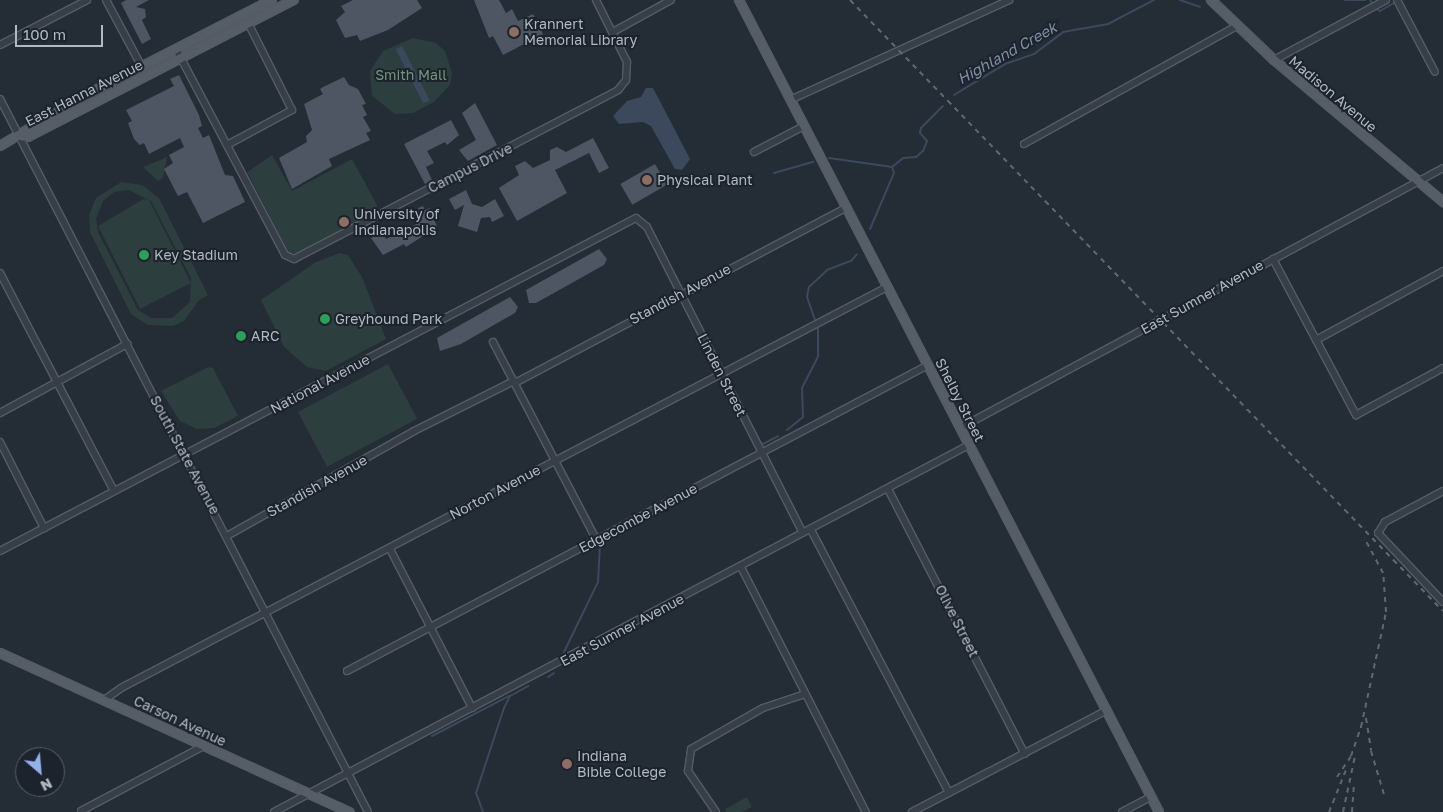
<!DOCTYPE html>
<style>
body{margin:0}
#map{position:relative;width:1443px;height:812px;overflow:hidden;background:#242c36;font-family:"Golos Text",sans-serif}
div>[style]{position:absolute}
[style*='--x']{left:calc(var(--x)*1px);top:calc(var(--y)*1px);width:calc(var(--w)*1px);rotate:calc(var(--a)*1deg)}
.green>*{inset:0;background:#2d3e3e;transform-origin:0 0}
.water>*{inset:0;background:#3c495d;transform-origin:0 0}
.stream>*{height:2px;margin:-1px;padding:0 1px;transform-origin:1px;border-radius:1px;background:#3c495d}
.building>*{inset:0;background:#4d5662;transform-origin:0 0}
.roads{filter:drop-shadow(1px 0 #555c65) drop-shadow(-1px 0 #555c65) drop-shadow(0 1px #555c65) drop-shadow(0 -1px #555c65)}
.minor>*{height:6px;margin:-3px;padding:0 3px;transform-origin:3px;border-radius:3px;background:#373e47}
.major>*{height:8px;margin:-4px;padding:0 4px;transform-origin:4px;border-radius:4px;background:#565d67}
.rail>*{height:2px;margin-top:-1px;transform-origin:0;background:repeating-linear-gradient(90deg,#5f6773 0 5px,transparent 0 10px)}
.dots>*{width:14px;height:14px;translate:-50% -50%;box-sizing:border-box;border:2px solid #1d232c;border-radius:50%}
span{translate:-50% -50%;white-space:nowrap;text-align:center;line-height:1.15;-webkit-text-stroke:4px #1d232c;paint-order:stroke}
.poi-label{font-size:14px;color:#b2b9c3}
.left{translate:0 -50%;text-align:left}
.park-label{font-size:14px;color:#74967c}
.street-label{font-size:14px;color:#b2b9c3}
.water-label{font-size:15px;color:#7e8fa8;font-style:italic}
.north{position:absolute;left:15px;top:747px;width:50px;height:50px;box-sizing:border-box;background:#1d232c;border:1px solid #595f68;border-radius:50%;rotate:153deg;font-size:14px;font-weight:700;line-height:20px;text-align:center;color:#b2b9c3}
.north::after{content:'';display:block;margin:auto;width:18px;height:22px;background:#92b3e9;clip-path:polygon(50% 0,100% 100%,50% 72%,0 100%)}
.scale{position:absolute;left:15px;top:25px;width:88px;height:22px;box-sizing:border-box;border:2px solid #b2b9c3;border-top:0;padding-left:6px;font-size:15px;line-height:18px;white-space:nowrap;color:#b2b9c3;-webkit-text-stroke:4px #1d232c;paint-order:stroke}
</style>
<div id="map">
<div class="green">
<i style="clip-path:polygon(413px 38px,436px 43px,445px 51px,452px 73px,450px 85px,434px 102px,413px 113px,395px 114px,372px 96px,370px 71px,383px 51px)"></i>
<i style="clip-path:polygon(272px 155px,292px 191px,352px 159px,377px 205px,375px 214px,298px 253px,289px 253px,247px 172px)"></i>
<i style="clip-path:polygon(167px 157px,163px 178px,158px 181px,143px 167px)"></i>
<i style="clip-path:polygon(evenodd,121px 182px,142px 185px,159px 198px,208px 295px,199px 300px,184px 321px,173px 326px,148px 325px,131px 314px,90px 232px,89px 215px,96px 198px,121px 182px,129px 190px,151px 201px,191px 278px,190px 302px,172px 318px,151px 318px,138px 310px,98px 232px,96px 219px,103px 201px,114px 192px,129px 190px)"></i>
<i style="clip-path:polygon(144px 199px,149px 200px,191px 283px,140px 309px,98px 226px)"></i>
<i style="clip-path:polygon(340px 253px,348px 255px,362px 277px,386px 339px,326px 371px,307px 367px,284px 347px,261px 300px,316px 262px)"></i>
<i style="left:388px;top:364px;width:62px;height:102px;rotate:62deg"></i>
<i style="clip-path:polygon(208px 367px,213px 368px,238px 416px,214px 428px,197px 429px,180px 421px,161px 391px)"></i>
<i style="clip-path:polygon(747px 797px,752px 807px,742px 812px,726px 812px,725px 809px)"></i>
</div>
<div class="water">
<i style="left:402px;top:46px;width:61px;height:7px;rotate:63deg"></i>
<i style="clip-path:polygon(646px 88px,653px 88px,690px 159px,682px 170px,675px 169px,651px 126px,643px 122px,619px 124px,613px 116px,627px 101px,641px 97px)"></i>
</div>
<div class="stream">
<i style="--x:1180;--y:0;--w:21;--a:19"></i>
<i style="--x:1345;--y:0;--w:20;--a:0"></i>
<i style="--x:1370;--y:0;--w:5;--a:53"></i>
<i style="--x:1375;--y:8;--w:6;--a:31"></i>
<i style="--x:1380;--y:11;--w:16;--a:-30"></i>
<i style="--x:954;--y:95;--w:60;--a:-31.3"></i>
<i style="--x:1005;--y:64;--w:31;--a:-19"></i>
<i style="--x:1034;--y:54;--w:36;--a:-37"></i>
<i style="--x:1063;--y:32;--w:46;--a:-10.1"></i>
<i style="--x:1108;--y:24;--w:52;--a:-27.6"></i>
<i style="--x:829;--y:158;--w:64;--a:8.1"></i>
<i style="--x:892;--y:167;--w:14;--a:-39"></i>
<i style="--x:903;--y:158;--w:13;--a:-4"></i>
<i style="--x:916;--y:157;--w:9;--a:-41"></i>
<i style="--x:923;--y:151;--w:11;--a:-68"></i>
<i style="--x:927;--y:141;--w:11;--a:-131"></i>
<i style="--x:920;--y:133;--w:5;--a:-79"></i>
<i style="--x:921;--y:128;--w:31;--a:-45"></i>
<i style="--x:774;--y:173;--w:41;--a:-15.8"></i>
<i style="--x:870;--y:229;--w:61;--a:-66.8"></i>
<i style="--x:894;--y:173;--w:6;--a:-108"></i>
<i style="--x:815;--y:320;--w:24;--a:-109"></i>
<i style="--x:807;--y:297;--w:10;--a:-79"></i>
<i style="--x:809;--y:287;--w:25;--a:-43"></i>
<i style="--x:827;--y:270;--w:26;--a:-21"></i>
<i style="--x:851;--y:261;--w:9;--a:-49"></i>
<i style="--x:787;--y:430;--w:21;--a:-39"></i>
<i style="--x:803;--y:417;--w:29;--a:-92"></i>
<i style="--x:802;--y:388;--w:36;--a:-63"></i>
<i style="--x:818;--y:356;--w:28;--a:-90"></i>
<i style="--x:763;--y:444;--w:17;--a:-28"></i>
<i style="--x:564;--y:652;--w:78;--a:-64.1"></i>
<i style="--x:598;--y:582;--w:34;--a:-87"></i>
<i style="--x:548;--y:677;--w:7;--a:-34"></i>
<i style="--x:432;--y:736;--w:87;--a:-27.5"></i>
<i style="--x:483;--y:812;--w:20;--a:-110"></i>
<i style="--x:476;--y:793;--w:89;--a:-71.8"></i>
<i style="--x:504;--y:708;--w:13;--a:-63"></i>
<i style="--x:510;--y:696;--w:21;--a:-29"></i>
</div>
<div class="building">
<i style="clip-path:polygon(126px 0,149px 0,136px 7px,145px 9px,146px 17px,142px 20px,151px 39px,142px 44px,121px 3px)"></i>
<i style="clip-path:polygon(353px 0,417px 0,422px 8px,388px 30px,360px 41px,357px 35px,345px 38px,336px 20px,345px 12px,341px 6px)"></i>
<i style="clip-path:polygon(474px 0,499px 0,506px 13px,512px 9px,518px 21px,533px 14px,543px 34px,503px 55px,493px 36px,489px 38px)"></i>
<i style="clip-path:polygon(179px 75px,199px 115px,202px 126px,198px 128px,203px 138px,209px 135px,225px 175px,233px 176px,245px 202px,203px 223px,187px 192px,178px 196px,164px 169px,173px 163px,169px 155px,184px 147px,180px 138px,149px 154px,144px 143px,140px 145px,134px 139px,128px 123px,132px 121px,126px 110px,174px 86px,170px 79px)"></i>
<i style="clip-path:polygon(344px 77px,349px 85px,358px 89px,366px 104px,362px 105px,367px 115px,363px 117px,371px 131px,366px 133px,370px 140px,329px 159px,332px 166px,292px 189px,279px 158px,307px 142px,306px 136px,312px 130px,304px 104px,323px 94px,320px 89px,323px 87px)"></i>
<i style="clip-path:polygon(475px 103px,497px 145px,468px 161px,459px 150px,476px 140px,462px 113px)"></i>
<i style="clip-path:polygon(451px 120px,459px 135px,447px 145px,445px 142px,427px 151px,434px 163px,426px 167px,432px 180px,425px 184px,404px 144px)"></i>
<i style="clip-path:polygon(593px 138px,609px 168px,599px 173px,589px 153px,555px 170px,567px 193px,517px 221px,499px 188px,519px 175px,515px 166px,525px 161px,533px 168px,550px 160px,550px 150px,557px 147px,566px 152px)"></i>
<i style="left:655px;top:164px;width:24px;height:40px;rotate:60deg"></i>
<i style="clip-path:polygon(466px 190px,472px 204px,482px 207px,495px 199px,504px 216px,492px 222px,490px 217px,481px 218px,477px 232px,458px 226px,464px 205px,455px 210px,449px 199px)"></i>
<i style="clip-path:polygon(423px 206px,425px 210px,430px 208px,437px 227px,406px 247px,404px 244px,383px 255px,371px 238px,377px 235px,375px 232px,380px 229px,386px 239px,410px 228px,422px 220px,418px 208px)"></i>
<i style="clip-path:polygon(599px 249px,607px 259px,604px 265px,536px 303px,529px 303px,526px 290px)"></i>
<i style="clip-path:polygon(510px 297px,518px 307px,515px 313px,461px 344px,440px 351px,437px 338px)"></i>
</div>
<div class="roads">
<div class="minor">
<i style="--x:106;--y:0;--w:76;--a:61.8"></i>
<i style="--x:1397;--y:0;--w:81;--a:62.2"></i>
<i style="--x:613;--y:32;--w:66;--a:-28.9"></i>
<i style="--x:0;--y:45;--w:98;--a:-27.3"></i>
<i style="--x:176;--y:49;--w:233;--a:62.1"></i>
<i style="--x:285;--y:255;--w:10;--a:24"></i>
<i style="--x:294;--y:259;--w:365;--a:-27.5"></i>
<i style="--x:618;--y:90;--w:13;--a:-51"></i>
<i style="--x:626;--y:80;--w:18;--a:-87"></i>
<i style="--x:627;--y:62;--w:69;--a:-116.6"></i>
<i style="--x:1274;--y:60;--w:127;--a:-28.2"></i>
<i style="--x:0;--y:99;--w:802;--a:62.7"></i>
<i style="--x:790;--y:100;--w:241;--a:-24.5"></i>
<i style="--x:1024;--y:144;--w:244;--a:-29"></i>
<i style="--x:227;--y:145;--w:74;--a:-28.3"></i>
<i style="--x:292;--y:110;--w:97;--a:-116.8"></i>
<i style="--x:754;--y:152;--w:56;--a:-27.5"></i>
<i style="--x:1273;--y:259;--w:177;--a:62"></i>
<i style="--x:1356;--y:415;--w:99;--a:-28.4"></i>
<i style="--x:0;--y:273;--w:246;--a:62.4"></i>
<i style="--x:1316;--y:340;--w:145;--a:-28.5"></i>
<i style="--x:493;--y:342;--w:222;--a:62.4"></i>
<i style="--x:515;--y:383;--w:374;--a:-27.9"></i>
<i style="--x:0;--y:413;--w:145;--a:-28.5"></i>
<i style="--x:960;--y:428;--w:549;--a:-28.29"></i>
<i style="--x:0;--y:442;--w:97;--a:62.9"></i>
<i style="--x:888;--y:489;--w:298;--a:62.7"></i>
<i style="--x:1443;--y:491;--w:66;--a:151.9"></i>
<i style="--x:1385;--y:522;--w:13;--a:122"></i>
<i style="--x:1378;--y:533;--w:95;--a:46.7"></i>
<i style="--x:811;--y:530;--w:297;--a:62.3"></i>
<i style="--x:227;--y:536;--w:214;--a:-29.3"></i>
<i style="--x:414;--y:431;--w:112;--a:-26.6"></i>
<i style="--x:390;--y:549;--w:179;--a:62.7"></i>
<i style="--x:0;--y:551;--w:718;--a:-27.64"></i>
<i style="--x:636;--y:218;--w:14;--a:39"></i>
<i style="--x:647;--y:227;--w:343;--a:63"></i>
<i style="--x:741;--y:567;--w:275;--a:63"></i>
<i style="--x:347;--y:671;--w:657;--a:-27.77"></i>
<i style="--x:104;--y:700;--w:21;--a:-35"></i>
<i style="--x:121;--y:688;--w:865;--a:-27.63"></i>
<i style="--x:81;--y:811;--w:139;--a:-27.9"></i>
<i style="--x:274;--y:812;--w:786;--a:-27.84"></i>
<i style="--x:716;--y:812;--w:50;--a:-124.3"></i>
<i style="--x:688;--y:771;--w:22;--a:-82"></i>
<i style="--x:691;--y:749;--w:83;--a:-29.7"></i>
<i style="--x:763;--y:708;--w:44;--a:-18.4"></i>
<i style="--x:912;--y:812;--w:220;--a:-27.6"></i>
<i style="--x:1122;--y:812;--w:34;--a:-28"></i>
</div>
<div class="major">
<i style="--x:739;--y:0;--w:914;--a:62.65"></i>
<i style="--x:1211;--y:0;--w:87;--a:43.6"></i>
<i style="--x:1274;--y:60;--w:221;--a:40"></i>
<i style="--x:19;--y:136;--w:9;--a:6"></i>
<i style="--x:28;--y:137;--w:299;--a:-27.3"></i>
<i style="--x:0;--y:146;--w:98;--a:-30.8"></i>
<i style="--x:84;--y:96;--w:211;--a:-27.1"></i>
<i style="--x:0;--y:653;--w:384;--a:24.5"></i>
</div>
</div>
<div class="rail">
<i style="--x:850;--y:0;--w:851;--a:45.86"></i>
<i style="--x:1366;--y:718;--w:33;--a:81"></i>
<i style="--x:1371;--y:751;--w:49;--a:73.4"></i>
<i style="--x:1337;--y:777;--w:25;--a:-56"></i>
<i style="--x:1351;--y:756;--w:31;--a:-71"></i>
<i style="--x:1361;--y:727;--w:118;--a:-77.7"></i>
<i style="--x:1386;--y:612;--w:39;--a:-94"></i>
<i style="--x:1383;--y:573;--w:40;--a:-118"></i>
<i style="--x:1329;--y:812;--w:45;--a:-68"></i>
<i style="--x:1343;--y:812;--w:57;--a:-77.9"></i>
<i style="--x:1352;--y:812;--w:26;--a:-86"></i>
</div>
<div class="dots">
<i style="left:514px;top:32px;background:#8d6e63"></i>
<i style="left:647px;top:180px;background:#8d6e63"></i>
<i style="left:344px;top:222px;background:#8d6e63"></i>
<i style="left:144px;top:255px;background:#2e9e5b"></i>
<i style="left:325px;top:319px;background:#2e9e5b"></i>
<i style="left:241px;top:336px;background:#2e9e5b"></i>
<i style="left:567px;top:764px;background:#8d6e63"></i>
</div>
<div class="poi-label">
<span class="left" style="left:524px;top:32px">Krannert<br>Memorial Library</span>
<span class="left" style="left:657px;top:180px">Physical Plant</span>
<span class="left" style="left:354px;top:222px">University of<br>Indianapolis</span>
<span class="left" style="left:154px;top:255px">Key Stadium</span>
<span class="left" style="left:335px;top:319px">Greyhound Park</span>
<span class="left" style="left:251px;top:336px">ARC</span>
<span class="left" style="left:577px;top:764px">Indiana<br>Bible College</span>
</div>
<div class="park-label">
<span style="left:411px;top:75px">Smith Mall</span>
</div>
<div class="street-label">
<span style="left:84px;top:93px;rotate:-27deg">East Hanna Avenue</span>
<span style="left:1333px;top:94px;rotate:40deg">Madison Avenue</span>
<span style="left:470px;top:168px;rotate:-27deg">Campus Drive</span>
<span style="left:680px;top:294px;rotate:-28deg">Standish Avenue</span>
<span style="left:1202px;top:297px;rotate:-29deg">East Sumner Avenue</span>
<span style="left:722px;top:375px;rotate:63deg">Linden Street</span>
<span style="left:320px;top:384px;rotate:-28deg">National Avenue</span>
<span style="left:960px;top:400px;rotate:63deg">Shelby Street</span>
<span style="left:185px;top:455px;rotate:62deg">South State Avenue</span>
<span style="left:317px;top:486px;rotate:-29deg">Standish Avenue</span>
<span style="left:495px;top:492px;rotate:-28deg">Norton Avenue</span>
<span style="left:638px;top:518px;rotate:-28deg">Edgecombe Avenue</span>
<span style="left:957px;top:621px;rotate:63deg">Olive Street</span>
<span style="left:622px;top:630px;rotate:-28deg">East Sumner Avenue</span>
<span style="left:180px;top:721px;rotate:25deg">Carson Avenue</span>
</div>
<div class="water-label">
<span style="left:1007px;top:53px;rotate:-29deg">Highland Creek</span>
</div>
<div class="north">N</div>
<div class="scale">100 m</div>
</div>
